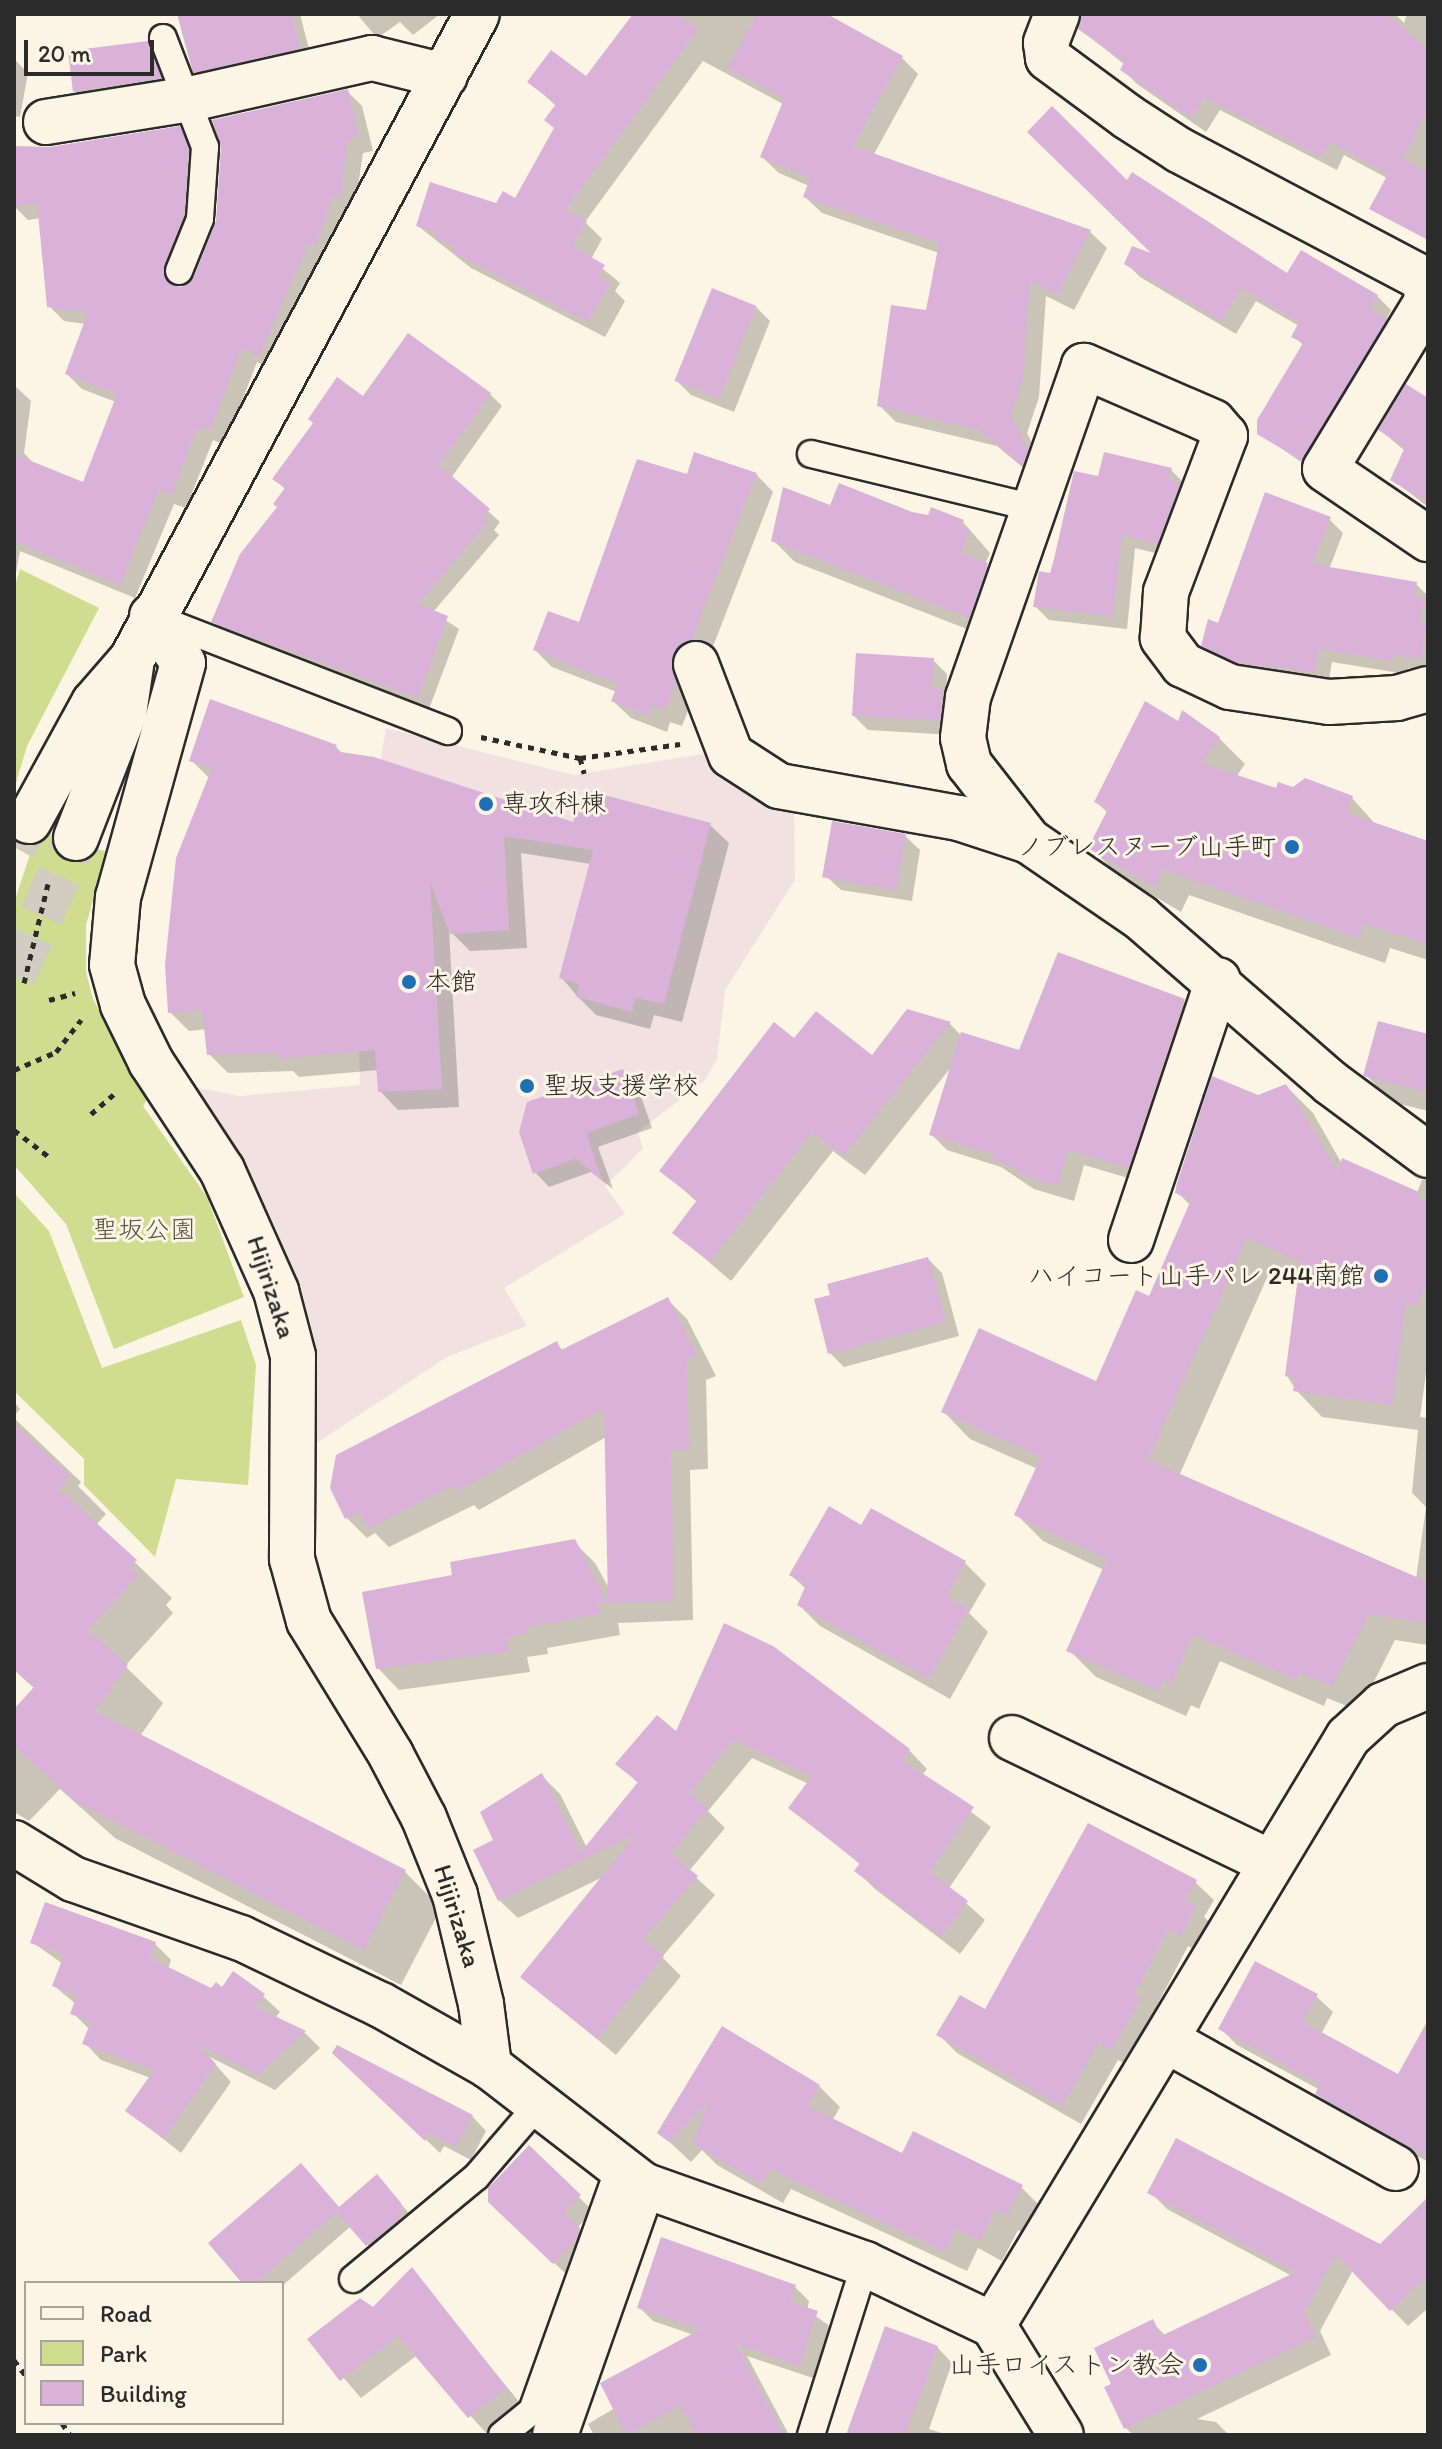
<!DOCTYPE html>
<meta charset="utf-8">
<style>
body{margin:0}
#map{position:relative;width:1442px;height:2449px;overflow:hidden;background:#fcf5e5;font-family:Itim,"Klee One",sans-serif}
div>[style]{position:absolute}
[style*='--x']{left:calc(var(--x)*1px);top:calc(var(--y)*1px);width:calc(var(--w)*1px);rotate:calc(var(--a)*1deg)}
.built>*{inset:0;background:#f2e1e1}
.green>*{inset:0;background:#d0dc90}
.shadow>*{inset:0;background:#0003}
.building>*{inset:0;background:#dab2d9;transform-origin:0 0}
.tertiary-tunnel>*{height:44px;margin-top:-22px;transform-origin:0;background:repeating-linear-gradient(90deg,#d2cdc0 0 44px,transparent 0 66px)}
.path>*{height:5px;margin-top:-2.5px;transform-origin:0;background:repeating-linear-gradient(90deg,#2b2b2b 0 6px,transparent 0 12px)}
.roads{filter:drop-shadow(2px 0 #2b2b2b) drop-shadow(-2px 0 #2b2b2b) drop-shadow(0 2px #2b2b2b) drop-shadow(0 -2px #2b2b2b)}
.service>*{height:26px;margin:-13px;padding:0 13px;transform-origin:13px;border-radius:13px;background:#fcf5e5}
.minor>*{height:44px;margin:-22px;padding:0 22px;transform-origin:22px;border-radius:22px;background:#fcf5e5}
.tertiary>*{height:44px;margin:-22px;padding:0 22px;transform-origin:22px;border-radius:22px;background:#fcf5e5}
.dots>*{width:22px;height:22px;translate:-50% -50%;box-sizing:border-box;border:4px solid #fcf5e5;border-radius:50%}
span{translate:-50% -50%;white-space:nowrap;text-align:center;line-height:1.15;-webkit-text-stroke:6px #fcf5e5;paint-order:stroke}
.poi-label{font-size:26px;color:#2b2b2b}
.left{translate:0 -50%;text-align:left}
.right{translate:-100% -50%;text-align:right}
.park-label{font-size:26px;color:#545744}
.street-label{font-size:26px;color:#2b2b2b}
.frame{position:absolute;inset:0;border:16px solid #2b2b2b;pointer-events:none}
.legend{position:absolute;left:24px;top:2281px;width:260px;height:144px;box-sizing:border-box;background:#fcf5e5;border:2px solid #a8a49b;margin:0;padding:10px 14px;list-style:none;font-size:24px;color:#2b2b2b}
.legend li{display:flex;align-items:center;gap:16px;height:40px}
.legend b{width:40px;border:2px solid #a8a49b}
.scale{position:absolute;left:24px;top:40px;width:130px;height:36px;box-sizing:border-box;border:4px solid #2b2b2b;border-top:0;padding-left:10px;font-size:24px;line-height:28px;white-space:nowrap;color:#2b2b2b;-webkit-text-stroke:6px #fcf5e5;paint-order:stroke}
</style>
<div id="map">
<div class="built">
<i style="clip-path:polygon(386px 728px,574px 775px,702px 754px,794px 800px,795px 880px,725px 990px,717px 1059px,705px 1080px,638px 1132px,643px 1149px,605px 1186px,625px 1214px,504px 1288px,527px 1326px,447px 1357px,315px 1444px,308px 1319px,276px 1228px,236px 1154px,187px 1086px,240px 1096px,360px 1085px,355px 907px)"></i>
</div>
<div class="green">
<i style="clip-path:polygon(20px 569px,99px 608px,27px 746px,14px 790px,14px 589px)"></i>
<i style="clip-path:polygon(38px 830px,107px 852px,86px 925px,86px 972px,93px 999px,147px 1099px,143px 1106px,207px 1197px,244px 1297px,114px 1349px,66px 1224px,14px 1165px,14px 903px)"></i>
<i style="clip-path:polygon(14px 1193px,49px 1231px,102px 1368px,241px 1320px,256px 1365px,248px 1485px,176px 1479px,155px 1557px,84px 1485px,84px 1459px,14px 1391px)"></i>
</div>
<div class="shadow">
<i style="clip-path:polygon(178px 14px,300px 14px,312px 61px,208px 85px,195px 71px)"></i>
<i style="clip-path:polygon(357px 14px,440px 14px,413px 35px,400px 22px,377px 38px)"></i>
<i style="clip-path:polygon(635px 14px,822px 14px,902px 58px,918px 74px,873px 156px,1090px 232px,1107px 248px,1074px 310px,1046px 296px,1039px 397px,1027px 433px,1044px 467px,1039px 481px,997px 446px,896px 422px,879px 405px,927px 312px,939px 253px,822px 213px,805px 197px,809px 186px,779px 173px,762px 157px,783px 104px,703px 61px,585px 222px,602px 239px,591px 259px,620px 283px,615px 291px,625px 301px,605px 337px,471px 268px,418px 226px,516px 200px,556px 129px,556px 106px,530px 82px,586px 79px)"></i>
<i style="clip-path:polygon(1081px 14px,1395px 14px,1404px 23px,1407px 14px,1428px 14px,1428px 239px,1387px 178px,1344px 155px,1337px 170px,1220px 110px,1206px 132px,1137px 84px,1122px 69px,1125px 65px,1080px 29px)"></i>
<i style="clip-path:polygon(147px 44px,161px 58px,174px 92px,90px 106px,75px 91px)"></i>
<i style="clip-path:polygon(14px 59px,28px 73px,20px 117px,14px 116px)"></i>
<i style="clip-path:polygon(347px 91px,362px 106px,373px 151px,363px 153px,354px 213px,275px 371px,257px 362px,225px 445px,213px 440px,186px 508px,174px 504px,135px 598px,20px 551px,14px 584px,14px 385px,31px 401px,24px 453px,35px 465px,84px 485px,116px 402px,82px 389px,67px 374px,86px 324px,64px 321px,49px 306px,41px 218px,28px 220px,14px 206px,14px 149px,50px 149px,179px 128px,194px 143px,198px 231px,177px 288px,183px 289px)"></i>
<i style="clip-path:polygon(1128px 183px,1288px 276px,1377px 296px,1391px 310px,1386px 320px,1400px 334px,1317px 473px,1259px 433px,1304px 346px,1294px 336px,1299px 326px,1256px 301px,1236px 334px,1140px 277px,1126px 263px,1159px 258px)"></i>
<i style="clip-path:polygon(756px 307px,770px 321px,734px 412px,691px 395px,677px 381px)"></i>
<i style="clip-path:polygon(490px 394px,502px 406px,451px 478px,500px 522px,494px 530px,499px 535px,433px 612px,459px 629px,429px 709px,226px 634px,214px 622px,279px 507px,286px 490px,275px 479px,364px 399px)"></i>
<i style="clip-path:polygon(1428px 400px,1428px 507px,1392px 479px,1405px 451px,1380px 430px)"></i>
<i style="clip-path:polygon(1171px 470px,1185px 484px,1172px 557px,1135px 548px,1127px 629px,1049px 620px,1035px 606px,1051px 575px)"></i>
<i style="clip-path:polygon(756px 474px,773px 492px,682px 726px,670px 722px,667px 732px,631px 718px,613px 701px,617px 692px,552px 667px,535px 650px,580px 625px,688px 477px)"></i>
<i style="clip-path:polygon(832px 507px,963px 522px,990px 553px,985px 564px,1008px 586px,990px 638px,795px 562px,774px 541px)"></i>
<i style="clip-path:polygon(1329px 519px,1343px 533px,1329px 569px,1416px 584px,1428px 596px,1428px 671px,1408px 668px,1406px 674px,1332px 662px,1328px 685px,1253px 676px,1217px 659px,1203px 645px)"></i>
<i style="clip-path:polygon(933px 660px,947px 674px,946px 695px,956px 705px,953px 735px,868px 730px,854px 716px)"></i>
<i style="clip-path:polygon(1180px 724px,1219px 738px,1245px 764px,1236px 777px,1277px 791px,1352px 798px,1377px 826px,1428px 849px,1428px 960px,1390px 948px,1385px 963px,1189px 895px,1181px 912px,1117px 874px,1091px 848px,1108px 813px,1096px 802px)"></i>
<i style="clip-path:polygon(336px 747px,343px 754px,574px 825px,710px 825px,729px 843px,682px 1022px,654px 1015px,650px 1029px,596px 1015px,578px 997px,561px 977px,591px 864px,521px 853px,527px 948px,470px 951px,449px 930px,459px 1107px,398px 1110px,380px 1091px,378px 1070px,299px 1077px,293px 1071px,228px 1073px,209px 1054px,207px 1029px,189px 1031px,170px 1012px,210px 779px,191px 760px)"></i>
<i style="clip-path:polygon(905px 836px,920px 850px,912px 901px,841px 890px,826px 876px)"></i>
<i style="clip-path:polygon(1184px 1001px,1200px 1017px,1145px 1183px,1084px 1165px,1074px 1201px,1034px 1189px,1001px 1167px,947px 1150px,931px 1134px,952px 1066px,865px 1175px,833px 1151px,731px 1281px,675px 1233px,698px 1203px,662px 1170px,795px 1040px,873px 1058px,908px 1011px,950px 1024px,962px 1036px,1021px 1052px)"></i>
<i style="clip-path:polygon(1428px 1036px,1428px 1111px,1392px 1102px,1366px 1075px)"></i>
<i style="clip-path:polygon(622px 1071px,637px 1085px,652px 1128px,598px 1147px,613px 1189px,591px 1172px,549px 1187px,535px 1172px)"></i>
<i style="clip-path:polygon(evenodd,1286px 1086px,1313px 1113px,1342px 1164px,1417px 1193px,1422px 1180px,1428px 1180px,1428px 1358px,1420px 1417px,1428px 1418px,1428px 1645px,1395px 1640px,1359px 1711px,1327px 1698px,1324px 1706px,1220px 1661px,1199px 1709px,1191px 1705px,1186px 1716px,1096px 1677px,1069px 1650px,1104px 1570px,1043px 1541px,1016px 1514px,1038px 1469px,970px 1439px,944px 1412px,1097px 1383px,1150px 1299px,1191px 1206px,1177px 1192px,1258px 1098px,1286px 1086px,1273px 1264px,1300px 1275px,1287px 1376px,1296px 1390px,1322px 1417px,1418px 1430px,1412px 1493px,1426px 1507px,1416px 1579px,1179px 1476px,1273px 1264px)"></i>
<i style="clip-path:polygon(928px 1259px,942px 1273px,959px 1336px,844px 1367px,830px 1353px)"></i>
<i style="clip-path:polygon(667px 1299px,687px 1319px,716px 1376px,706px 1380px,708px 1469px,690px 1470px,693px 1620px,618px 1623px,620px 1635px,547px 1648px,548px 1654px,527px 1657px,530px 1672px,399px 1690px,378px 1668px,455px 1576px,574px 1542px,595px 1563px,610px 1590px,606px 1437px,479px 1510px,474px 1505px,389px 1547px,375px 1533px,367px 1538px,347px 1518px,556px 1344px,564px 1351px)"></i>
<i style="clip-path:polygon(14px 1402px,20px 1409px,14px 1416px)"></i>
<i style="clip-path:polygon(14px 1418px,81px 1482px,78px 1486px,106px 1514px,96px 1525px,172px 1598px,166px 1605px,173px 1613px,125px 1666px,163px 1703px,140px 1736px,404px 1871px,441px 1908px,401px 1985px,115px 1838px,60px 1789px,29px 1821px,14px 1812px,14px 1712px,35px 1689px,14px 1670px)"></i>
<i style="clip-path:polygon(862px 1528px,965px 1563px,986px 1584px,969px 1613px,988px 1632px,950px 1699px,820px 1626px,799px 1605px,806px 1589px,791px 1575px)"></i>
<i style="clip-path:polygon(677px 1734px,909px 1750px,927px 1769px,922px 1775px,991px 1827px,949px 1888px,985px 1920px,960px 1954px,875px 1889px,857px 1871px,861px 1865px,791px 1808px,809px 1784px,752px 1758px,708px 1811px,725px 1828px,689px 1871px,715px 1895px,662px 1957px,681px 1976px,616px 2055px,523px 1977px,605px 1876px,518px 1918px,499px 1900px,496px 1841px,542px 1776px,560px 1794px,587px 1848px,639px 1784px,618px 1764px)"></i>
<i style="clip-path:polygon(1195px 1882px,1214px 1900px,1204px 1917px,1214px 1926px,1200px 1953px,1188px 1946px,1153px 2013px,1159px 2018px,1131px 2067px,1118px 2060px,1081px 2124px,957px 2053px,939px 2035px,986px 2012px)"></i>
<i style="clip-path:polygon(32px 1942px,155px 1944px,171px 1960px,168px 1969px,212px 1991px,263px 1996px,280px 2012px,275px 2018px,304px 2032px,320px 2048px,275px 2090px,208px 2056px,231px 2082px,181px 2153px,128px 2111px,151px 2078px,101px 2060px,85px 2043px,90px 2030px,73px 2013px,76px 2004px,54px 1986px,63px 1964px)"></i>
<i style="clip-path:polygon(1316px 1996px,1333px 2012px,1321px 2034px,1399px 2077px,1428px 2045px,1428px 2162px,1334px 2110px,1317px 2094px,1320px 2090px,1237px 2045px,1221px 2029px)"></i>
<i style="clip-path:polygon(723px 2029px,819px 2086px,840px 2107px,832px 2121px,903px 2156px,1021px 2187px,1042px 2208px,1029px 2236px,1018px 2230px,1002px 2261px,978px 2248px,967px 2271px,791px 2189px,783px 2203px,717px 2165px,702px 2150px,691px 2162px,660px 2133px)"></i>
<i style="clip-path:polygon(334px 2052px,472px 2116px,486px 2131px,471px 2160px,444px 2146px,440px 2153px)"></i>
<i style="clip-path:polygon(529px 2148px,593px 2211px,577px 2228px,593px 2244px,568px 2276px,490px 2201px)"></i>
<i style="clip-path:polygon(390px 2191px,414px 2219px,381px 2259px,351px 2226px,282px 2286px,245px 2283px,340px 2209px)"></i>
<i style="clip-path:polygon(1150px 2192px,1380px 2246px,1428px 2218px,1428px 2308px,1408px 2326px,1353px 2270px,1320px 2331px,1331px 2355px,1197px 2419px,1216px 2422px,1229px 2435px,1133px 2435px,1126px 2428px,1114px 2385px,1152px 2322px,1166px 2336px,1292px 2276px,1167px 2209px)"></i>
<i style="clip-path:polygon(662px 2240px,795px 2287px,809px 2301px,807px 2310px,831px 2327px,813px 2378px,747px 2356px,789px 2435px,594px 2435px,588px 2424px,615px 2408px,694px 2335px,653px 2321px,639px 2307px)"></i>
<i style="clip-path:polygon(412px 2270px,524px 2408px,488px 2435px,416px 2356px,361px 2398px,310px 2339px,373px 2310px)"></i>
<i style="clip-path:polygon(937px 2347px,952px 2363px,929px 2429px,948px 2435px,850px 2435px)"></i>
</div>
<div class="building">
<i style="clip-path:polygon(177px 14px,291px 14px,300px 49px,193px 73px)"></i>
<i style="clip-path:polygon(633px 14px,677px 14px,698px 30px,566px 209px,587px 221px,573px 247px,605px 265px,598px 276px,610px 283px,588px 322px,452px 252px,454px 245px,435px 239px,437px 233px,416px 226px,430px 182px,496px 203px,503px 191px,515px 198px,554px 128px,544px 120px,556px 104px,527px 82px,551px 50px,586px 76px)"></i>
<i style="clip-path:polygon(757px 14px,827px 14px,903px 56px,853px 146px,1091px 230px,1058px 295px,1030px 282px,1023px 380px,1011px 415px,1028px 449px,1022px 466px,979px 430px,877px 406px,891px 305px,926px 310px,939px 243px,803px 197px,810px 178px,760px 157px,784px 99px,727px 68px)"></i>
<i style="clip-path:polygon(1081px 14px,1387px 14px,1428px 50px,1428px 108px,1403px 159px,1428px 173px,1428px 240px,1369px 209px,1388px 174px,1329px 142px,1321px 157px,1204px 97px,1191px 118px,1120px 70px,1124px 62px,1078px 29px)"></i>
<i style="clip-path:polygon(148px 41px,161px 78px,73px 92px,68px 51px)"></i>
<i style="clip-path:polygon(348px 89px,359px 136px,348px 139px,340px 199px,332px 198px,316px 246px,309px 244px,259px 357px,242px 348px,210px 431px,198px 427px,171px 495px,159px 490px,120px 585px,14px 541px,14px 454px,83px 482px,117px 394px,65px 374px,88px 312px,47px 307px,37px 203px,14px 206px,14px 146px,50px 147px,180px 126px,189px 149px,184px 215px,163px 272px,172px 285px,182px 287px,194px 277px,216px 221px,221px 147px,212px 120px)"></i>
<i style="clip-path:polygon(1052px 106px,1127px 180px,1132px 172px,1287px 273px,1301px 250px,1378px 295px,1370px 309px,1387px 319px,1302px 461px,1257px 434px,1257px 420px,1303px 343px,1291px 337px,1299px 322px,1241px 288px,1221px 321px,1124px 264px,1132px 246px,1151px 253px,1027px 132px)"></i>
<i style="left:712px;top:288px;width:48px;height:100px;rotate:22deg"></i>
<i style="clip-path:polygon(408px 333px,491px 393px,439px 465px,490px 509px,483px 517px,488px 522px,418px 604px,448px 616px,418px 698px,211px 622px,240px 554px,277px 507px,273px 504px,285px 488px,272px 479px,313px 423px,308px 419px,337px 377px,363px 396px)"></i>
<i style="clip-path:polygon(1406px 384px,1428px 398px,1428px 503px,1390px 480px,1405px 447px,1378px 430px)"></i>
<i style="clip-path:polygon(694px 452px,757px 473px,692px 640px,677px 648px,672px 659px,676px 682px,665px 710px,652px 706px,649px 716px,611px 701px,618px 684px,533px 650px,548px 611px,579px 622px,637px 459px,687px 474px)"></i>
<i style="clip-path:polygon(1104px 452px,1172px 468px,1169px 480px,1181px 483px,1158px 544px,1122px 535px,1113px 616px,1033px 607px,1039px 571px,1050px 573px,1054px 559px,1074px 471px,1098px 476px)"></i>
<i style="clip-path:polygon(839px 483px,912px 512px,928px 515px,931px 507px,964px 520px,961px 527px,970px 530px,961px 553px,988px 563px,969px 618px,771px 541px,783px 487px,830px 505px)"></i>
<i style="clip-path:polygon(1265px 492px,1331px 517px,1312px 564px,1417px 582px,1415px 597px,1424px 599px,1420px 623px,1426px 624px,1421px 659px,1394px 655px,1392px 661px,1318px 649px,1315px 672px,1237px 663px,1201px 646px,1208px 619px,1218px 623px)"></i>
<i style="clip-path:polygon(856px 653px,934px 658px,932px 688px,943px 689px,940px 721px,852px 716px)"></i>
<i style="clip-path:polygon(210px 699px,337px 745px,334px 751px,374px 757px,573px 822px,585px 790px,711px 823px,664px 1004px,635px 998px,632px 1012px,576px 997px,579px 984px,559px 978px,593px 850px,504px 836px,509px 930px,450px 934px,430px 882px,442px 1089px,378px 1092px,375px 1050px,279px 1059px,278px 1053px,207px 1055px,202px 1010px,168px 1013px,165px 965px,176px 858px,212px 768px,189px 761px)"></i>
<i style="clip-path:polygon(1145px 701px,1178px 721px,1182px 710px,1220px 737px,1202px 763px,1276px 788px,1278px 782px,1293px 787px,1305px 778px,1353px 796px,1347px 813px,1428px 841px,1428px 944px,1364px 924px,1359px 938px,1163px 870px,1155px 888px,1088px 848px,1108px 809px,1094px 802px)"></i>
<i style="left:832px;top:821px;width:75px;height:57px;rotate:10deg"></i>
<i style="clip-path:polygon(1058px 952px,1185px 999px,1129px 1168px,1068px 1150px,1058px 1186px,1016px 1173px,1017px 1168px,992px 1160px,993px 1154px,929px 1135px,961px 1032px,1019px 1050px)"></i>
<i style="clip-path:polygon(907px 1009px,951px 1022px,844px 1156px,812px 1132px,710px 1262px,672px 1233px,697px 1200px,659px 1171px,774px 1022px,794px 1038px,816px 1011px,872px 1055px)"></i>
<i style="clip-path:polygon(1378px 1021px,1428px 1034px,1428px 1092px,1363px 1076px)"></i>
<i style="clip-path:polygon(623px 1069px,639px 1114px,586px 1133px,602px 1180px,575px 1159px,533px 1174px,519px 1132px,527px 1102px)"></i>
<i style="clip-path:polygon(1212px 1076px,1258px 1095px,1286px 1084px,1338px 1172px,1342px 1158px,1419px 1192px,1416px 1198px,1428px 1203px,1428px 1280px,1417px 1306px,1406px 1302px,1392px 1405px,1293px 1391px,1295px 1378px,1285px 1376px,1300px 1262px,1247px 1238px,1148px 1460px,1428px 1582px,1428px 1623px,1369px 1614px,1332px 1686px,1300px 1673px,1297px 1680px,1193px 1635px,1172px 1683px,1164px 1680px,1159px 1691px,1066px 1651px,1107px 1559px,1014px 1515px,1041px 1457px,941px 1412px,979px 1328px,1096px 1381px,1136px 1290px,1149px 1296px,1191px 1200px,1175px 1193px,1177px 1183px)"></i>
<i style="clip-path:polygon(928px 1257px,946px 1322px,828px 1354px,814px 1299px,830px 1295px,827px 1284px)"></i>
<i style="clip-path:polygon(668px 1297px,697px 1355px,687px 1360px,689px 1450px,671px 1450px,674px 1601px,608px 1603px,604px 1408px,458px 1491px,454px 1485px,368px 1529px,358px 1512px,345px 1519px,330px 1488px,336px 1455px,557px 1341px,561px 1350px)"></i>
<i style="clip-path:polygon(14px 1424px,70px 1476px,59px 1489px,137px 1560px,130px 1568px,138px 1575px,88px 1630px,128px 1665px,95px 1711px,406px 1870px,364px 1950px,76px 1802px,14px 1746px,14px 1709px,34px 1687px,14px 1669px)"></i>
<i style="clip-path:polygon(829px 1506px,861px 1525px,871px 1508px,966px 1561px,946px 1596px,969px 1609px,929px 1679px,797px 1605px,806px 1585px,789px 1575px)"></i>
<i style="clip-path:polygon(575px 1539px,608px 1603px,598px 1603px,600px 1614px,527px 1627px,528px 1633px,507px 1637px,510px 1651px,376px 1669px,362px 1592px,452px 1575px,450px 1562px)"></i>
<i style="clip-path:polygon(724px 1623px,773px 1646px,910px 1749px,902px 1760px,974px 1807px,930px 1872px,968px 1901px,941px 1937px,854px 1871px,860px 1863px,788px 1808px,812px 1776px,733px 1740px,690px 1793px,708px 1808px,671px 1854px,698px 1876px,643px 1940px,664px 1956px,597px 2039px,520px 1977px,636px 1834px,498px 1901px,473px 1850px,493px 1840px,480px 1812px,542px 1773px,581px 1852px,638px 1782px,615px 1764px,657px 1715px,676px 1731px)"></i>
<i style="clip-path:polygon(1088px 1823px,1197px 1880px,1185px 1900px,1197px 1906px,1181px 1936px,1169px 1929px,1135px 1994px,1142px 1998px,1112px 2050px,1099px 2043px,1062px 2107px,936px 2035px,960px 1995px,985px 2009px)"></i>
<i style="clip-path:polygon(45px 1902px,156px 1942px,150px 1958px,211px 1988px,216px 1982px,222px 1987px,233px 1971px,265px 1994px,256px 2007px,306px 2031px,258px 2075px,199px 2045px,216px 2064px,164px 2139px,125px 2111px,154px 2070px,82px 2044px,91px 2021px,70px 2014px,77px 1995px,52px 1986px,64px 1955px,30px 1943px)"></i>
<i style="clip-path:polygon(1255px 1961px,1318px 1994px,1303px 2022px,1398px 2074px,1428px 2020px,1428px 2157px,1315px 2094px,1320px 2084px,1218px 2029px)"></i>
<i style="clip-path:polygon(722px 2026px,820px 2085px,808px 2106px,902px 2153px,913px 2131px,1023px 2185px,1007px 2216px,996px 2210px,981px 2241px,956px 2229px,945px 2252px,770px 2169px,761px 2184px,693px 2144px,708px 2102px,669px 2142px,657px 2133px)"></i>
<i style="clip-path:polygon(337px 2045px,473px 2115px,456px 2147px,429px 2133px,425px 2141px,332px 2053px)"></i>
<i style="clip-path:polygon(1176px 2138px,1380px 2244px,1428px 2197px,1428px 2276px,1390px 2311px,1336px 2255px,1304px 2313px,1316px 2337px,1124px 2429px,1104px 2387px,1111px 2384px,1094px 2348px,1153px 2319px,1161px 2336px,1296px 2272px,1147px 2193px)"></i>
<i style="clip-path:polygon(529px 2145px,581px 2195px,564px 2213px,580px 2228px,577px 2238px,553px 2264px,488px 2202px,488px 2188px)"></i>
<i style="clip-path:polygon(301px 2163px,339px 2207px,377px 2174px,401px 2203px,401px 2217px,366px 2246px,337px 2213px,255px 2283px,242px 2283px,208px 2243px)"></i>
<i style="clip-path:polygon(661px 2237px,796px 2285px,790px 2302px,818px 2311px,799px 2366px,736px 2344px,784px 2435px,696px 2435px,680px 2406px,626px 2435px,600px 2383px,701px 2329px,637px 2308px)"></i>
<i style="clip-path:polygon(412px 2267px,507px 2388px,468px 2418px,398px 2336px,340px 2381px,307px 2339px,360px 2298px,373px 2307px)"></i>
<i style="clip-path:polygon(885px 2326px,938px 2346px,906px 2435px,846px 2435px)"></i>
</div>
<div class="tertiary-tunnel">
<i style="--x:14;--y:847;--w:30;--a:-60"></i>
<i style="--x:14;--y:976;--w:151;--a:-65.8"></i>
</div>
<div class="path">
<i style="--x:481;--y:737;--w:101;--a:12"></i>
<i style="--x:580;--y:758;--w:101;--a:-8"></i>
<i style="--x:580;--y:758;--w:16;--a:75"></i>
<i style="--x:24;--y:983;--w:102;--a:-76.4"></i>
<i style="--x:49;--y:1000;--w:27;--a:-15"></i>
<i style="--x:14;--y:1070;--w:46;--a:-23.2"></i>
<i style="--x:56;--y:1052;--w:41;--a:-52"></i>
<i style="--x:91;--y:1114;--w:35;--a:-41"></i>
<i style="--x:14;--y:1130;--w:44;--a:37.6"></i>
<i style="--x:14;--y:2360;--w:20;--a:53"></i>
<i style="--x:62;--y:2423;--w:14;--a:56"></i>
</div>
<div class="roads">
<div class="service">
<i style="--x:163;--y:38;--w:117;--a:68.9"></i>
<i style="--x:205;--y:147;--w:72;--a:94"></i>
<i style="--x:200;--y:219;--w:56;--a:112"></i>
<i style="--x:811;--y:454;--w:229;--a:13.6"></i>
<i style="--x:159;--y:619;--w:310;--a:21.2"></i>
<i style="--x:353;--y:2279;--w:160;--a:-39.7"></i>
<i style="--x:476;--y:2177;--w:95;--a:-49.3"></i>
<i style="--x:502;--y:2435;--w:38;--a:-39"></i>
<i style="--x:532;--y:2411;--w:258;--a:-70.3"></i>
<i style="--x:811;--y:2435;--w:179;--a:-72.5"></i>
</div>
<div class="minor">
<i style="--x:1057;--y:14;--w:31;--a:111"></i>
<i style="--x:1046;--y:43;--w:15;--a:82"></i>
<i style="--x:1048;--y:58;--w:99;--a:36.4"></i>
<i style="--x:1128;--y:117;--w:61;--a:32.9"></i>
<i style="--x:1179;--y:150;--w:272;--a:27.8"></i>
<i style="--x:1420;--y:277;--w:14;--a:60"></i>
<i style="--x:1427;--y:289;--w:14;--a:94"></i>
<i style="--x:1426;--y:303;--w:194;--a:121.3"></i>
<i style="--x:1325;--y:469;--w:125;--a:34.2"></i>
<i style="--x:46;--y:122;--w:146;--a:-9.1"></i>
<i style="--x:190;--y:99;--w:187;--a:-12.7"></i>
<i style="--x:372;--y:58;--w:75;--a:13.9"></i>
<i style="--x:152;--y:616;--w:56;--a:56.6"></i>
<i style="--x:183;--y:663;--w:243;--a:105.5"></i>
<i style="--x:118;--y:897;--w:68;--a:95"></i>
<i style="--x:112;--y:965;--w:41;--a:74.6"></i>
<i style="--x:123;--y:1005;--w:64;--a:63.8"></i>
<i style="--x:151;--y:1062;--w:129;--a:56.7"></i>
<i style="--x:222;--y:1170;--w:133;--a:65.9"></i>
<i style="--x:276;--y:1291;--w:67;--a:75.3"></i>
<i style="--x:293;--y:1356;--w:203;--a:90.3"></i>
<i style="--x:292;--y:1559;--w:64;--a:74.7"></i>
<i style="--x:309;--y:1621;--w:157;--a:58.5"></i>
<i style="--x:391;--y:1755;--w:71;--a:62.4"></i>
<i style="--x:424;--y:1818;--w:83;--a:68.1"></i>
<i style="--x:455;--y:1895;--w:112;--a:76.6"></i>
<i style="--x:481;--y:2004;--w:63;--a:82.6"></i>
<i style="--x:696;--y:664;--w:97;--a:69"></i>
<i style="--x:731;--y:755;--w:57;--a:32.9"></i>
<i style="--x:779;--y:786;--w:183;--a:10.1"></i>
<i style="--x:959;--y:818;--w:74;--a:18.2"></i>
<i style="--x:1428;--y:689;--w:32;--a:164"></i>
<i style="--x:1397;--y:698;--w:68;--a:176.6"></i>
<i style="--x:1329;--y:702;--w:100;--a:-171.4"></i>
<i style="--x:1230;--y:687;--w:52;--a:-154.9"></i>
<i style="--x:1183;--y:665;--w:34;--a:-127"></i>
<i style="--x:1163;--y:638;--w:46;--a:-86.3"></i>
<i style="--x:1166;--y:592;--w:167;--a:-69.3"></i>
<i style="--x:1225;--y:436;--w:18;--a:-131"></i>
<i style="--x:1213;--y:422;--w:141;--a:-156.5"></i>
<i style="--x:1084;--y:366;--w:351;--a:109.3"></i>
<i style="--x:968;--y:697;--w:41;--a:97"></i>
<i style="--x:963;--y:738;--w:27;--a:77"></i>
<i style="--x:969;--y:764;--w:98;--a:52.1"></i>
<i style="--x:1029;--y:841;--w:135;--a:34.4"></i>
<i style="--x:1140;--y:917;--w:253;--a:41"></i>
<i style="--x:1331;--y:1083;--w:121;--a:36.6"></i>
<i style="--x:1131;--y:1240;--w:274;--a:-71.5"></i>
<i style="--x:1012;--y:1738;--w:286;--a:25.7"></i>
<i style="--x:14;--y:1843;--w:69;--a:31.4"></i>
<i style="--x:73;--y:1879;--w:178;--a:19.4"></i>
<i style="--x:241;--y:1938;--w:155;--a:25.6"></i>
<i style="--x:381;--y:2005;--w:124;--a:29.5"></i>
<i style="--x:489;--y:2066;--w:195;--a:37.7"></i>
<i style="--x:643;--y:2185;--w:236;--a:19.6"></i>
<i style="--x:865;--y:2264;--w:142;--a:25.5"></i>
<i style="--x:993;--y:2325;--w:129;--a:58.3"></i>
<i style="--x:1166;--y:2040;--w:263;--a:29.1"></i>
<i style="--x:993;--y:2325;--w:687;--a:-58.88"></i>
<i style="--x:1348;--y:1737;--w:47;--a:-42.4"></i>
<i style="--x:1383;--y:1705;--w:49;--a:-22.9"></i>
<i style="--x:555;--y:2435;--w:265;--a:-70.6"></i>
</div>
<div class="tertiary">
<i style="--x:29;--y:821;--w:135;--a:-61.2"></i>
<i style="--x:94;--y:703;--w:58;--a:-49.2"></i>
<i style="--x:132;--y:659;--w:731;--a:-61.86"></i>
<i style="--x:76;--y:838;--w:133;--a:-68.8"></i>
<i style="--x:124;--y:714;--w:56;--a:-81.7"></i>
</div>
</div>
<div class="dots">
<i style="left:486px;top:804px;background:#1f6fb2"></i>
<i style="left:1292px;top:847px;background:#1f6fb2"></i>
<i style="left:409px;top:982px;background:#1f6fb2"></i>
<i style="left:527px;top:1086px;background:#1f6fb2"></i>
<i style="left:1381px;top:1276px;background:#1f6fb2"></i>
<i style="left:1200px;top:2365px;background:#1f6fb2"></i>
</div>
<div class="poi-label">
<span class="left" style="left:502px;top:804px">専攻科棟</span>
<span class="right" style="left:1276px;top:847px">ノブレスヌーブ山手町</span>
<span class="left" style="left:425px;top:982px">本館</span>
<span class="left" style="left:543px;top:1086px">聖坂支援学校</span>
<span class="right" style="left:1365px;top:1276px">ハイコート山手パレ 244南館</span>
<span class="right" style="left:1184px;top:2365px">山手ロイストン教会</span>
</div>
<div class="park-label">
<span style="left:144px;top:1230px">聖坂公園</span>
</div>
<div class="street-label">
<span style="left:271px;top:1287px;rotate:72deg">Hijirizaka</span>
<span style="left:457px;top:1916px;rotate:73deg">Hijirizaka</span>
</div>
<div class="frame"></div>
<ul class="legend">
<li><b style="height:10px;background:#fcf5e5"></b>Road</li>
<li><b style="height:22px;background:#d0dc90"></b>Park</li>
<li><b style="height:22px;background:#dab2d9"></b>Building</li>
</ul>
<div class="scale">20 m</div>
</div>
